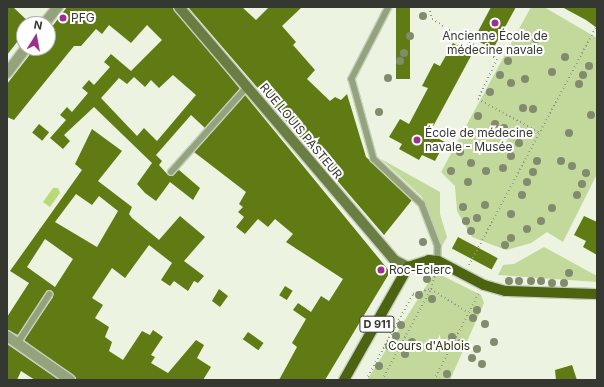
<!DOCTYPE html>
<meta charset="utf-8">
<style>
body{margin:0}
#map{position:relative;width:604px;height:387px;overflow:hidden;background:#ecf3e0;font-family:Inter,sans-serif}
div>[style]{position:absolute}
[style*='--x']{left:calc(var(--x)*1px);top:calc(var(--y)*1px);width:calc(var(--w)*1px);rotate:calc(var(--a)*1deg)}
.green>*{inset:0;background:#c3d89b}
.water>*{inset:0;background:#bada7a}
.building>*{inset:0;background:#607b14;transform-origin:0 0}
.path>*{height:2px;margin-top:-1px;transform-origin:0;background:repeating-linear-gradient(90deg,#919689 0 1px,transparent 0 4px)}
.roads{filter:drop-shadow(1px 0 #c7cebd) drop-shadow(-1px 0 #c7cebd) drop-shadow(0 1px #c7cebd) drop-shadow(0 -1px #c7cebd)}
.lane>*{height:5.5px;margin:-2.75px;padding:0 2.75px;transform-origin:2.75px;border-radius:2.75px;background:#95a37c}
.street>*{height:10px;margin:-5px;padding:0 5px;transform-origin:5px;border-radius:5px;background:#95a37c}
.secondary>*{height:10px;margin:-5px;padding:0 5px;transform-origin:5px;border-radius:5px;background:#6a7e43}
.primary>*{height:10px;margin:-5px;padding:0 5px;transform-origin:5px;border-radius:5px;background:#4d630f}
.trees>*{width:8px;height:8px;margin:-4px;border-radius:50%;background:#818b6d}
.dots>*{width:11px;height:11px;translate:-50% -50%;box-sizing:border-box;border:2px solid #fff;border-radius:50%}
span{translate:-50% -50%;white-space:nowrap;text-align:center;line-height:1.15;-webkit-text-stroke:4px #fff;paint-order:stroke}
.shield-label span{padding:1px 3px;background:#fff;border:1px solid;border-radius:3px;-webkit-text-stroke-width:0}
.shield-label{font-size:11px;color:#353831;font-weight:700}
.poi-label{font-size:12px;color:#353831}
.left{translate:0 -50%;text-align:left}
.street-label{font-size:12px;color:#353831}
.park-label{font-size:12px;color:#2a360f}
.frame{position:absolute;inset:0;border:8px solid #353831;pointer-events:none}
.north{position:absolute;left:16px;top:16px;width:40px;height:40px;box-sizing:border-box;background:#fff;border:1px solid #aeafad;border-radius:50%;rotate:11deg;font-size:11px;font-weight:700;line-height:16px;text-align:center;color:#353831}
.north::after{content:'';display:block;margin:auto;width:14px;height:18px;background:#9d2f8e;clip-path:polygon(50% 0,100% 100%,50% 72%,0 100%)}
</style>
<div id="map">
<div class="green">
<i style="clip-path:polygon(531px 7px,544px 7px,597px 38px,597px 174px,563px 242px,547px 232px,531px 243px,506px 250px,472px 237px,457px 211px,455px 186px,441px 172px)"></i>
<i style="clip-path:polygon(381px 159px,440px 192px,440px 214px,447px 237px,442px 246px,422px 197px)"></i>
<i style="clip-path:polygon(544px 247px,597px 276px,597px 282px,498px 275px,503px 265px,514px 264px)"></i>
<i style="clip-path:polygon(435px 272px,481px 295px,484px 303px,450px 380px,367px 380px)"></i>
</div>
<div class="water">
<i style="clip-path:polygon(53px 188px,58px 188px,60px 193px,50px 207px,43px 202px)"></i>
</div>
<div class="building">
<i style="clip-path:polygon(7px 7px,13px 7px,31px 24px,24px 24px,24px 33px,7px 55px)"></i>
<i style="clip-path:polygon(evenodd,67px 7px,173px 7px,240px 89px,205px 128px,191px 115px,156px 155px,162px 161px,159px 165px,168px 175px,179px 170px,200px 188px,193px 200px,170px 182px,156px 201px,145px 193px,137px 184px,152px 163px,94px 107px,64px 135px,70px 141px,63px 149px,50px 138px,66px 120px,60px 115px,67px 107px,72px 112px,88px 93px,82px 88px,89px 80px,94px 85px,110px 67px,104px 62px,111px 54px,131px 71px,162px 40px,147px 25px,131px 43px,109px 25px,102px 34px,96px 29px,81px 46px,74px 46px,14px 120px,7px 117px,7px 84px,35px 48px,48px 48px,48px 32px,67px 7px,173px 75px,196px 95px,157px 141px,144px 128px,137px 136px,101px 98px,119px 78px,127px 84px,134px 77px,145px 87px,151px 80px,159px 88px,173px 75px)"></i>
<i style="clip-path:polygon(188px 7px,242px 7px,256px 20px,269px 7px,302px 7px,282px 26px,296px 42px,293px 45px,315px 70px,307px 79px,330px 101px,335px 97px,341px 100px,347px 94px,366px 157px,412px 200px,384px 235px)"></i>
<i style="left:396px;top:7px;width:14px;height:72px"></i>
<i style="clip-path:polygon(491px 7px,516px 7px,493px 49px,474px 39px)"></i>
<i style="clip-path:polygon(562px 7px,597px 7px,597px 28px,586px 20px)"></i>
<i style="clip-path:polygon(453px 43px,472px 54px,429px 134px,445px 142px,435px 161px,422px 155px,419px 160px,399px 149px,402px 144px,389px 137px,400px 119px,409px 124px,428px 88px,422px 86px,434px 63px,440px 66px)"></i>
<i style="clip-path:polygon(245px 95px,390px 272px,325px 380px,279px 380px,297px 347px,292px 343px,306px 319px,293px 310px,298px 303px,311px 312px,321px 296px,329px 301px,343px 279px,286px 242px,293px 234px,275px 219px,268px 227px,258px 219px,245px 234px,236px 227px,244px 217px,238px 212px,243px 207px,239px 204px,246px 192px,194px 152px)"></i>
<i style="left:39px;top:124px;width:13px;height:11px;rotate:39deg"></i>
<i style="clip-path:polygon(evenodd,92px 129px,122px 151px,98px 181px,132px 207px,129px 214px,132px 218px,159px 240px,180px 216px,205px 237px,184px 261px,204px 276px,198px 283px,194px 281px,188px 291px,174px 281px,170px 286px,161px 280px,172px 263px,149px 245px,125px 278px,112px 268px,92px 298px,103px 305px,95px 318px,109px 327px,105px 337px,112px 342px,109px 351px,123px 360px,142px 331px,150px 335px,153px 330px,163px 337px,151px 355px,155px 357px,151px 363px,168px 373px,196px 340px,204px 345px,197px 358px,211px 367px,203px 380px,76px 380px,24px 340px,53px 297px,50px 291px,18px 335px,7px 330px,7px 317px,29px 283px,10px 271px,82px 170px,75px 164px,92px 129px,76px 194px,92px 205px,99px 196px,118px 211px,97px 247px,55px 222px,76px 194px,92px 129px,45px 239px,73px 259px,55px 287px,27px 267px,45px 239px)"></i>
<i style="clip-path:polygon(584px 216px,597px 222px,597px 255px,583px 247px,586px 241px,574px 235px)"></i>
<i style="left:458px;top:237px;width:45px;height:13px;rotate:28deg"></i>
<i style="left:285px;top:286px;width:9px;height:11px;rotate:32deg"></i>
<i style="clip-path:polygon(219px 289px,228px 296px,220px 307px,212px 301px)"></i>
<i style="left:248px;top:332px;width:19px;height:9px;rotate:35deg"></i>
<i style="clip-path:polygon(7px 344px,59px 380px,35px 380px,21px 371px,17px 380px,7px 380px)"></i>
<i style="clip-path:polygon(572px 365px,577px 380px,556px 380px,555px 370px)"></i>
</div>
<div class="path">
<i style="--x:429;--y:7;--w:12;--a:76"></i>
<i style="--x:432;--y:19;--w:76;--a:31.6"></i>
<i style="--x:497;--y:59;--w:44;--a:115.4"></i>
<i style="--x:478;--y:99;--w:71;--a:28.7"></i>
<i style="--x:469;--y:265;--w:270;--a:-61.9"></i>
<i style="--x:366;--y:380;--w:98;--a:-61.3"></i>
<i style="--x:413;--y:294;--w:19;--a:-16"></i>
<i style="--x:431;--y:289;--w:43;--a:32.6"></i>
<i style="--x:382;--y:380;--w:103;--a:-61.7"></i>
<i style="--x:431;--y:289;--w:18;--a:-74"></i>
<i style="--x:434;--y:380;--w:98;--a:-62.7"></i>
</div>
<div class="roads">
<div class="lane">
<i style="--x:389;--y:7;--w:81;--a:117.2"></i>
<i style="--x:352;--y:79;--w:83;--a:74.6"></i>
<i style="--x:374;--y:159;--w:66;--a:43.2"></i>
<i style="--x:422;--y:204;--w:45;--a:69.1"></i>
<i style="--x:438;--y:246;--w:15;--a:90"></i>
<i style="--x:171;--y:172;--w:114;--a:-48.2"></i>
<i style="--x:17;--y:344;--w:59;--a:-56.9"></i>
</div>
<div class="street">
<i style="--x:44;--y:24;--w:22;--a:-51"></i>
<i style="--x:7;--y:73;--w:31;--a:-53"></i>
<i style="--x:7;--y:336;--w:77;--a:34.9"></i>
</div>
<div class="secondary">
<i style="--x:179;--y:7;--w:332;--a:49.6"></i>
<i style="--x:394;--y:260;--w:16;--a:27"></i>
</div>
<div class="primary">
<i style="--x:344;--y:380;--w:130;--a:-60.5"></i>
<i style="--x:408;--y:267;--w:22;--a:-18"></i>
<i style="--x:429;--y:260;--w:9;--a:6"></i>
<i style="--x:438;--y:261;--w:52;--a:27.6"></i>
<i style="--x:484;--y:285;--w:22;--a:16"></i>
<i style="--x:505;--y:291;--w:92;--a:1.9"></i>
</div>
</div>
<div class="trees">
<i style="left:423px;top:16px"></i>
<i style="left:410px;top:36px"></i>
<i style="left:536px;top:39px"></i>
<i style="left:404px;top:53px"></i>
<i style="left:565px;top:57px"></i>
<i style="left:400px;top:61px"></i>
<i style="left:508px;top:61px"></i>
<i style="left:589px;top:66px"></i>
<i style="left:552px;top:72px"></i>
<i style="left:500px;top:75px"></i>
<i style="left:583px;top:75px"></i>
<i style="left:388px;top:78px"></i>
<i style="left:525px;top:79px"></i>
<i style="left:511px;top:83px"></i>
<i style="left:579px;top:84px"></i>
<i style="left:490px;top:92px"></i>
<i style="left:523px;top:108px"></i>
<i style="left:533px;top:109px"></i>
<i style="left:379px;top:112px"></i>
<i style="left:591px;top:115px"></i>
<i style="left:478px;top:116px"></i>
<i style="left:495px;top:124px"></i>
<i style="left:504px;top:128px"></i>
<i style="left:569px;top:133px"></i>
<i style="left:517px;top:134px"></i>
<i style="left:519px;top:143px"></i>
<i style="left:460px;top:152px"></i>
<i style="left:511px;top:156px"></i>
<i style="left:537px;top:161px"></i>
<i style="left:561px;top:161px"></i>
<i style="left:471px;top:163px"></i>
<i style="left:572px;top:166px"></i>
<i style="left:503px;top:168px"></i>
<i style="left:451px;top:171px"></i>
<i style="left:486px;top:171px"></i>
<i style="left:533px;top:172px"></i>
<i style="left:586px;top:173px"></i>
<i style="left:468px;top:182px"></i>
<i style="left:527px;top:182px"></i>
<i style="left:582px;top:184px"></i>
<i style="left:522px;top:195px"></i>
<i style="left:577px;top:195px"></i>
<i style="left:485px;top:205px"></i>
<i style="left:463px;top:207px"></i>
<i style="left:552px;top:208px"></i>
<i style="left:511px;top:214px"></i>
<i style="left:477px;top:218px"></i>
<i style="left:466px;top:221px"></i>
<i style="left:541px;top:221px"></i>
<i style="left:527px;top:229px"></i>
<i style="left:471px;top:231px"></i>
<i style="left:511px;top:238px"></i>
<i style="left:423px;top:242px"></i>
<i style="left:505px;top:245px"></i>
<i style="left:569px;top:273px"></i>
<i style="left:427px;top:279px"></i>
<i style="left:509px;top:281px"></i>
<i style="left:519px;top:281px"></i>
<i style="left:531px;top:281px"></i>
<i style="left:541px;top:281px"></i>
<i style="left:552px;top:283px"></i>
<i style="left:564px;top:283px"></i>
<i style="left:419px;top:295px"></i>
<i style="left:432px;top:299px"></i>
<i style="left:477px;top:310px"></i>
<i style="left:473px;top:318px"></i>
<i style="left:485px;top:324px"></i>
<i style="left:401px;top:325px"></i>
<i style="left:396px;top:336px"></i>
<i style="left:452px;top:337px"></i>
<i style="left:412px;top:342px"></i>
<i style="left:494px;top:342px"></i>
<i style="left:461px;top:343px"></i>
<i style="left:389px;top:346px"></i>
<i style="left:477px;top:349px"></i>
<i style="left:405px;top:354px"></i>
<i style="left:472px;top:358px"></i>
<i style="left:482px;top:364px"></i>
<i style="left:379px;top:366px"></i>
<i style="left:447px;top:374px"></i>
</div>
<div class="dots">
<i style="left:63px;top:18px;background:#9d2f8e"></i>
<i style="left:495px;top:23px;background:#9d2f8e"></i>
<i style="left:417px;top:140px;background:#9d2f8e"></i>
<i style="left:381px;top:270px;background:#9d2f8e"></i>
</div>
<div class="shield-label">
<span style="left:377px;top:324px">D 911</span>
</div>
<div class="poi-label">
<span class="left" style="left:71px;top:18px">PFG</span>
<span style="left:495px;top:43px">Ancienne École de<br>médecine navale</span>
<span class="left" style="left:425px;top:140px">École de médecine<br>navale - Musée</span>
<span class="left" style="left:389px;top:270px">Roc-Eclerc</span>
</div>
<div class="street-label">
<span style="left:301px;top:131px;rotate:50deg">RUE LOUIS PASTEUR</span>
</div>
<div class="park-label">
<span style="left:429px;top:346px">Cours d'Ablois</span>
</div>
<div class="frame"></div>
<div class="north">N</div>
</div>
